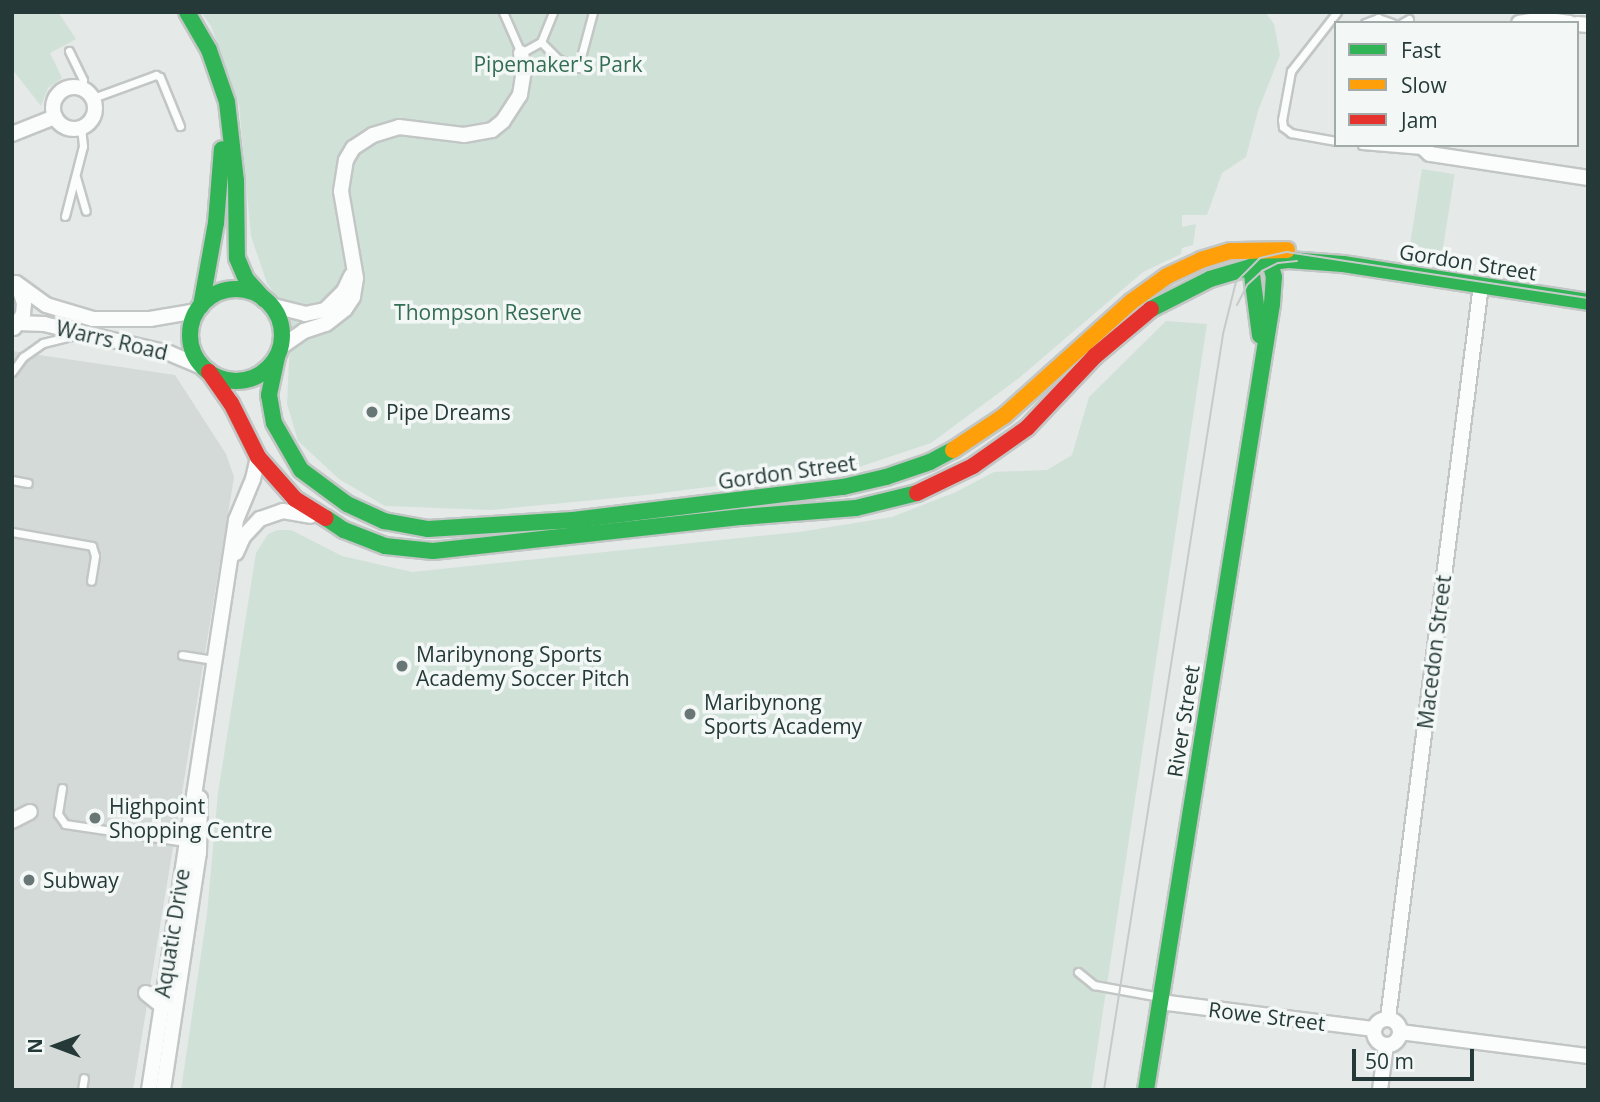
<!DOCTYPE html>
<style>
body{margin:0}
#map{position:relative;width:1600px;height:1102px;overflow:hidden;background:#e5e9e8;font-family:"Open Sans",sans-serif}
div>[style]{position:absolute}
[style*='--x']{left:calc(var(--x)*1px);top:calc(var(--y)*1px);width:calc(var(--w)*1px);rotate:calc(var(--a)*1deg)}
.built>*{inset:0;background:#d3dad8}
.green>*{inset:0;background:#d0e1d8;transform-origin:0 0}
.roads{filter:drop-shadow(2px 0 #c2c6c5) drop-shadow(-2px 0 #c2c6c5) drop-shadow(0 2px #c2c6c5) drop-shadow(0 -2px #c2c6c5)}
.lane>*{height:7px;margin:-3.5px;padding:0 3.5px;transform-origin:3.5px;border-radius:3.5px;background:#fbfcfc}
.street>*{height:14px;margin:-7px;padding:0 7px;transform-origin:7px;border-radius:7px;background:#fbfcfc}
.street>.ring{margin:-7px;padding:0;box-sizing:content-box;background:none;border:14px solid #fbfcfc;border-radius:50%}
.fast>*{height:16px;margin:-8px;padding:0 8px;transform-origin:8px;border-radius:8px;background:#30b455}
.fast>.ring{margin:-8px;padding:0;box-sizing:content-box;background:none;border:16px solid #30b455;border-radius:50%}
.slow>*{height:16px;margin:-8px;padding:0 8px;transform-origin:8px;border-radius:8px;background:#ff9f0a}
.jam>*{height:16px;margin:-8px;padding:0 8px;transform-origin:8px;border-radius:8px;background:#e5322d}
.tram>*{height:2px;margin:-1px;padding:0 1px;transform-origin:1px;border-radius:1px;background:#c7caca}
.dots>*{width:19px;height:19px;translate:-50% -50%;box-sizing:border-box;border:4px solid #f3f8f6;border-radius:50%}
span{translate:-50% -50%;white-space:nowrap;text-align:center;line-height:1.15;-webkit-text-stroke:7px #f3f8f6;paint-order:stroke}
.park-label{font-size:21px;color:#336d54}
.street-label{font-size:21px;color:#253a38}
.poi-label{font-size:21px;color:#253a38}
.left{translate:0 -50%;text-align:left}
.frame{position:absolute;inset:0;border:14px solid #253a38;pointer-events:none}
.legend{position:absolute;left:1334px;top:21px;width:245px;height:126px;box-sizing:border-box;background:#f3f8f6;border:2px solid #a1acaa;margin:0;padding:9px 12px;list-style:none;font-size:21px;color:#253a38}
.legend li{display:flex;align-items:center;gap:14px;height:35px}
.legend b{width:35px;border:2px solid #a1acaa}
.north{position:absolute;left:21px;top:1011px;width:70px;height:70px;-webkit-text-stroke:5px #f3f8f6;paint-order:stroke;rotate:270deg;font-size:19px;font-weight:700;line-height:28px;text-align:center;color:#253a38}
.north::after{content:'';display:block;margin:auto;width:24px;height:32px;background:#253a38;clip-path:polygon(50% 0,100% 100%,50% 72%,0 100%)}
.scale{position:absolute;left:1352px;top:1049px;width:122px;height:32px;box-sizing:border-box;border:4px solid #253a38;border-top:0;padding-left:9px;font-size:21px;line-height:24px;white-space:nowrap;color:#253a38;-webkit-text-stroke:5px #f3f8f6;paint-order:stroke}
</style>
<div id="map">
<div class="built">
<i style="clip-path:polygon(12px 351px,175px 375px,226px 454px,234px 477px,133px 1090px,12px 1090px)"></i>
</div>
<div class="green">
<i style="clip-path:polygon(12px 12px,58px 12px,76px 39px,50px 53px,62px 78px,48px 88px,41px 106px,12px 69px)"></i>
<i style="clip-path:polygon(201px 12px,1265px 12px,1274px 24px,1280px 55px,1258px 111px,1246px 157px,1222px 173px,1207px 215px,1182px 215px,1182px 227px,1196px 224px,1193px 245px,1182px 248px,1181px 254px,1143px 272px,1019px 378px,931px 443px,856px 468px,646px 495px,491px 510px,385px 506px,339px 479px,298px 441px,287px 404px,291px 320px,267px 283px,251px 236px,239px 105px,211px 26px)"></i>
<i style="left:1422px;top:169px;width:33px;height:78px;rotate:9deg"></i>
<i style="clip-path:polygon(1166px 321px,1207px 324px,1091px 1090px,181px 1090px,207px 914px,218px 793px,256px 553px,268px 534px,278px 530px,291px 530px,342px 556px,412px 572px,799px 532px,892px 517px,956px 492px,994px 472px,1047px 470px,1072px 455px,1089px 397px)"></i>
</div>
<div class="roads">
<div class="lane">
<i style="--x:503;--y:12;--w:45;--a:66.3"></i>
<i style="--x:521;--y:53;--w:23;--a:-29"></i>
<i style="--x:541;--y:42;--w:32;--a:-68"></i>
<i style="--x:1365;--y:23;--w:14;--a:-21"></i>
<i style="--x:1378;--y:18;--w:15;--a:20"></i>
<i style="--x:1402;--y:23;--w:8;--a:-30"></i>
<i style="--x:541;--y:42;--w:24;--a:45"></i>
<i style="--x:558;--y:59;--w:22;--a:24"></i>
<i style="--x:578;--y:68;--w:58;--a:-75"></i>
<i style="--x:69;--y:51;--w:32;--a:64"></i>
<i style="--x:83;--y:80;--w:7;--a:98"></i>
<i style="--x:93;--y:98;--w:67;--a:-20.1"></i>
<i style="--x:156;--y:75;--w:4;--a:27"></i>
<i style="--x:160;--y:77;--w:53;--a:67.8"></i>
<i style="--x:1336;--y:141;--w:46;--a:-169.9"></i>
<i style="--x:1291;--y:133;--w:10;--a:-143"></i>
<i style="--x:1283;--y:127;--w:7;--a:-98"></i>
<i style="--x:1282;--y:120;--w:50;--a:-79.6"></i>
<i style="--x:1291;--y:71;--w:75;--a:-52.1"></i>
<i style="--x:1362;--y:145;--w:60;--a:4.8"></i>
<i style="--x:76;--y:177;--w:35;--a:74"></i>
<i style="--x:65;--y:216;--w:72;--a:-75.6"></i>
<i style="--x:83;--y:146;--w:18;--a:-96"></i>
<i style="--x:12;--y:372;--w:19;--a:-54"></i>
<i style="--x:23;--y:357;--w:24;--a:-35"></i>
<i style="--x:43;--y:343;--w:34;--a:-14"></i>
<i style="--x:12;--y:480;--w:16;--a:11"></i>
<i style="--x:12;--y:532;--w:81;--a:9.9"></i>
<i style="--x:92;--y:546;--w:10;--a:73"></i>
<i style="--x:95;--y:556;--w:25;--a:99"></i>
<i style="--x:182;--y:655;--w:32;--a:9"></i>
<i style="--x:62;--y:788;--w:26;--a:99"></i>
<i style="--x:58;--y:814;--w:12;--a:55"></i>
<i style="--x:65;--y:824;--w:122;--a:8.5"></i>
<i style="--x:1078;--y:972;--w:21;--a:39"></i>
<i style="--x:1094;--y:985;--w:67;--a:10.3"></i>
<i style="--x:82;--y:1090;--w:12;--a:-81"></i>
</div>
<div class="street">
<i style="--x:1519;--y:23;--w:22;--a:-10"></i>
<i style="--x:1541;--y:19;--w:29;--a:8"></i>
<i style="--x:1577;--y:24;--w:11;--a:5"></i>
<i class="ring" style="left:53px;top:87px;width:28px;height:28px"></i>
<i style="--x:12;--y:134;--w:46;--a:-21.6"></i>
<i style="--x:1420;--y:145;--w:13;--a:42"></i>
<i style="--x:1430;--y:154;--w:160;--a:8.6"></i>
<i style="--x:16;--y:283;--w:37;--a:36"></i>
<i style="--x:46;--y:305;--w:49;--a:16.6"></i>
<i style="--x:93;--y:319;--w:57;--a:0"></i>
<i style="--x:150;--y:319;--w:48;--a:-9.7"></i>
<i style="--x:270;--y:305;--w:36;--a:14"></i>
<i style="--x:305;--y:314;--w:20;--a:-11"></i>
<i style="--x:325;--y:310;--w:27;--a:-45"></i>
<i style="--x:344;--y:291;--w:17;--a:-65"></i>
<i style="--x:18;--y:323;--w:26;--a:2"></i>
<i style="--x:44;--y:324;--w:128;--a:13.1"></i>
<i style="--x:169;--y:353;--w:38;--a:23"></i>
<i style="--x:14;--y:328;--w:17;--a:-57"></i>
<i style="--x:23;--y:314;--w:11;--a:-85"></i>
<i style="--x:24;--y:303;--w:18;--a:-109"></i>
<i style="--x:281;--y:347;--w:28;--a:-35"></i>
<i style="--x:304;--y:331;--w:23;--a:-18"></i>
<i style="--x:326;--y:324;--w:24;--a:-38"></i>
<i style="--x:345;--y:309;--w:14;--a:-56"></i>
<i style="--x:353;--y:297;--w:19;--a:-81"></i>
<i style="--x:356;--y:278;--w:88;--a:-99.8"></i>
<i style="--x:341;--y:191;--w:31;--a:-81"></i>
<i style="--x:346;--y:160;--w:14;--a:-60"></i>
<i style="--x:353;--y:148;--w:24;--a:-33"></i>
<i style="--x:373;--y:135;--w:27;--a:-17"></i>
<i style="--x:399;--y:127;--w:65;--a:7"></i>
<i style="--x:464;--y:135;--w:28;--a:-10"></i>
<i style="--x:492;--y:130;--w:14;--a:-39"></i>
<i style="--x:503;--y:121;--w:31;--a:-57"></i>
<i style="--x:520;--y:95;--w:25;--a:-81"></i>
<i style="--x:524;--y:70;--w:17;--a:-100"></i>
<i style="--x:236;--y:553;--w:17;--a:-66"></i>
<i style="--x:243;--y:537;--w:25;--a:-47"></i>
<i style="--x:260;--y:519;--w:24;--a:-19"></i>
<i style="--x:283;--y:511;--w:28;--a:10"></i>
<i style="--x:12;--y:821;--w:20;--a:-27"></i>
<i style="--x:146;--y:993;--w:21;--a:39"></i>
<i style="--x:1160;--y:1002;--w:216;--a:7.2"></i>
<i style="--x:1388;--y:1018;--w:739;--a:-82.77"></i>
<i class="ring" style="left:1374px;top:1019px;width:12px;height:12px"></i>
<i style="--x:1400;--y:1032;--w:190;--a:7.3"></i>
<i style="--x:149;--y:1090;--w:577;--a:-81.32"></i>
<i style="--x:236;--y:520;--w:44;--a:-67.5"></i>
<i style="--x:253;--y:479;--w:23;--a:-77"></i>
<i style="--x:163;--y:1090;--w:240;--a:-81.4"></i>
<i style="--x:199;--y:853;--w:55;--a:-89"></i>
<i style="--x:1380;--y:1090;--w:45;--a:-82.4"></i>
</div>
<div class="fast">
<i style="--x:187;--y:12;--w:44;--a:59.9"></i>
<i style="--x:209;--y:50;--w:55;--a:70.9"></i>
<i style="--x:227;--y:102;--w:80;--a:83.5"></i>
<i style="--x:236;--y:181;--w:77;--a:89.3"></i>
<i style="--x:237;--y:258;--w:23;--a:67"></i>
<i style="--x:246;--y:279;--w:27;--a:48"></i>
<i style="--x:1251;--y:267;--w:69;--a:82.5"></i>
<i class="ring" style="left:190px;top:289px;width:76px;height:76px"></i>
<i style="--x:201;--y:306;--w:84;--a:-79.8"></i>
<i style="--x:216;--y:223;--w:74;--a:-85.4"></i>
<i style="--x:1151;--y:309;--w:66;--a:-27"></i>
<i style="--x:1210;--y:279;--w:56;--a:-16.5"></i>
<i style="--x:1264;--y:263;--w:24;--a:-7"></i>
<i style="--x:1288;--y:260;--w:55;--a:4.2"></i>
<i style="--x:1343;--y:264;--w:248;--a:8.8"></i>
<i style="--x:277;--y:357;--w:39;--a:102"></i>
<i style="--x:269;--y:395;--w:28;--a:80"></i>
<i style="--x:274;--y:423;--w:54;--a:60.1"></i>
<i style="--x:301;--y:470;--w:57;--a:36.5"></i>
<i style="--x:347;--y:504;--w:41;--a:24.7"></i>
<i style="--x:384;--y:521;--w:45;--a:10.3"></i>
<i style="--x:428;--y:529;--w:145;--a:-3.6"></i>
<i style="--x:573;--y:520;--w:272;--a:-7"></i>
<i style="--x:843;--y:487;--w:44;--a:-13.1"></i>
<i style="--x:886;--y:477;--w:46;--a:-18.8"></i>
<i style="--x:930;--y:462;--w:26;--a:-28"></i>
<i style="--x:326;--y:518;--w:22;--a:34"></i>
<i style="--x:344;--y:530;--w:44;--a:21.3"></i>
<i style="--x:385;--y:546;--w:48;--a:5.9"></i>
<i style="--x:433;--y:551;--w:311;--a:-6.3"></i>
<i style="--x:742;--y:517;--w:114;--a:-4.5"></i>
<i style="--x:856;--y:508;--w:63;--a:-13.8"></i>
<i style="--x:1146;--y:1090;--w:796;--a:-80.89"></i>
<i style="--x:1272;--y:304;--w:27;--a:-86"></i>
<i style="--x:1274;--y:277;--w:16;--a:-105"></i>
</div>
<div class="slow">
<i style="--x:953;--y:450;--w:61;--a:-33.7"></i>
<i style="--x:1004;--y:416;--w:171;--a:-41.9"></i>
<i style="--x:1131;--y:302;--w:44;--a:-35.8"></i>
<i style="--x:1167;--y:276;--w:38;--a:-25"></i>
<i style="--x:1201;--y:260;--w:31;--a:-17"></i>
<i style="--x:1231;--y:251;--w:56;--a:-1"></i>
</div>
<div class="jam">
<i style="--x:209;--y:372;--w:38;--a:55"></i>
<i style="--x:231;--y:403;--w:60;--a:63.4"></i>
<i style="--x:258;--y:457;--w:56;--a:48.6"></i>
<i style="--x:295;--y:499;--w:36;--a:32"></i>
<i style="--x:917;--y:493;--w:62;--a:-25.7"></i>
<i style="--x:973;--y:466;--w:66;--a:-35.1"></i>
<i style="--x:1027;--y:428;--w:99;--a:-46.6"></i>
<i style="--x:1095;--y:356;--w:73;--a:-40"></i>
</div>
</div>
<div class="tram">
<i style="--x:1237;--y:305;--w:22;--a:-63"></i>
<i style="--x:1247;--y:285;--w:21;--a:-43"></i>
<i style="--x:1262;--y:271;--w:18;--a:-27"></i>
<i style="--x:1278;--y:263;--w:19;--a:-6"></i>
<i style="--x:1104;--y:1090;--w:765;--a:-81.05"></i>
<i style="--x:1223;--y:334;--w:54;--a:-76"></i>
<i style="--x:1236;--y:282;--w:34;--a:-45"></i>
<i style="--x:1260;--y:258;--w:28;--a:-13"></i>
<i style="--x:1287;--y:252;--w:304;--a:8.7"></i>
</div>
<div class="dots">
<i style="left:372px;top:412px;background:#687776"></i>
<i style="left:402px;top:666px;background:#687776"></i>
<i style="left:690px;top:714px;background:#687776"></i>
<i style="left:95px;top:818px;background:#687776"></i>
<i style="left:29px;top:880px;background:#687776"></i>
</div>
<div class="park-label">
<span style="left:558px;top:64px">Pipemaker's Park</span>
<span style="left:488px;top:312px">Thompson Reserve</span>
</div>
<div class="street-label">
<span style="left:1468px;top:262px;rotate:9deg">Gordon Street</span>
<span style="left:112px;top:340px;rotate:13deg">Warrs Road</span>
<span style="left:787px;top:472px;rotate:-8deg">Gordon Street</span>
<span style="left:1434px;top:652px;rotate:-83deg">Macedon Street</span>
<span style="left:1183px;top:721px;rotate:-81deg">River Street</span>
<span style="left:172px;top:933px;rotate:-81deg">Aquatic Drive</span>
<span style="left:1267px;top:1016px;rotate:7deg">Rowe Street</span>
</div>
<div class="poi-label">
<span class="left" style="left:386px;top:412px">Pipe Dreams</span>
<span class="left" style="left:416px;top:666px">Maribynong Sports<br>Academy Soccer Pitch</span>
<span class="left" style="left:704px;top:714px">Maribynong<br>Sports Academy</span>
<span class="left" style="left:109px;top:818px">Highpoint<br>Shopping Centre</span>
<span class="left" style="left:43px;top:880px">Subway</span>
</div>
<div class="frame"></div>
<ul class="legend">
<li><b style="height:9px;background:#30b455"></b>Fast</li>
<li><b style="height:9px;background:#ff9f0a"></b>Slow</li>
<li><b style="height:9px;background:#e5322d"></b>Jam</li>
</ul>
<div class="north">N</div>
<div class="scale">50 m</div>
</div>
